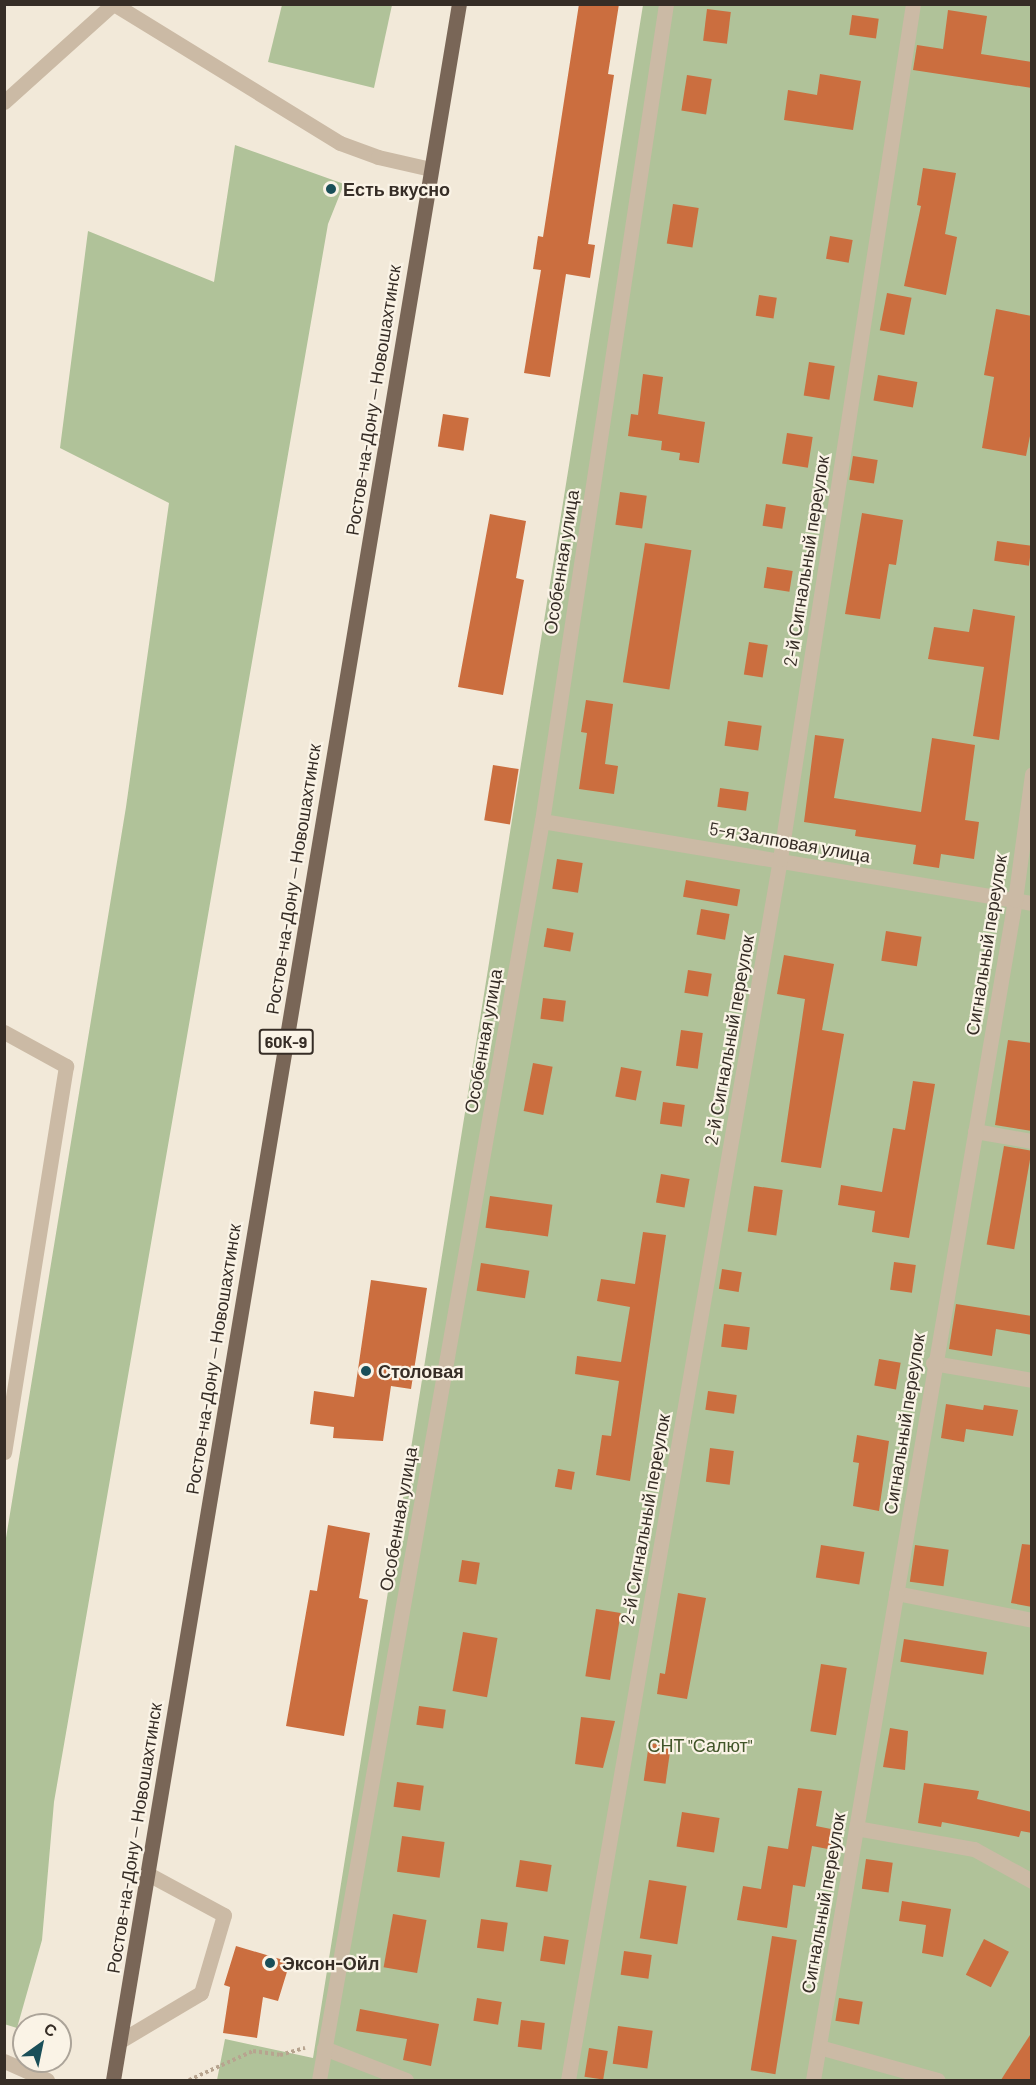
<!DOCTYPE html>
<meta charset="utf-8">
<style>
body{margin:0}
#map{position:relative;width:1036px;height:2085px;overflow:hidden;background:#f2e9d9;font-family:Barlow,sans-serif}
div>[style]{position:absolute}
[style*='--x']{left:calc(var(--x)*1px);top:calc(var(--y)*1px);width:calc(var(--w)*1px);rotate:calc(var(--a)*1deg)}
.green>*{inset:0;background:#b0c299}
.building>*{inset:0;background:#cb6e3f;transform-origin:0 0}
.path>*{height:4px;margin-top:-2px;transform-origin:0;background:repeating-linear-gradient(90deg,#b7a48f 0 3px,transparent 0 6px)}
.minor>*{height:15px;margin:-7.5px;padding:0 7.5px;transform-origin:7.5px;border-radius:7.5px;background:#cbbaa5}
.major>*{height:15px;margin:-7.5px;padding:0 7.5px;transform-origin:7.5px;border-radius:7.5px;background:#796657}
.dots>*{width:16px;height:16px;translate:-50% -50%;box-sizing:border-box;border:3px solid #faf3e6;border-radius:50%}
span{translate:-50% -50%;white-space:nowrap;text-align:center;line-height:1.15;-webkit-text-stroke:4.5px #faf3e6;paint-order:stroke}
.shield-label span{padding:2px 4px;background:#faf3e6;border:2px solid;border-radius:4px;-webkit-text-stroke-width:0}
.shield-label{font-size:16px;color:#362d26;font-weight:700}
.poi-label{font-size:18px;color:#362d26;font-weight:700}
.left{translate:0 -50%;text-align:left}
.street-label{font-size:18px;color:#362d26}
.park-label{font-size:18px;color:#415529}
.frame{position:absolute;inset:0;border:6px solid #362d26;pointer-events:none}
.north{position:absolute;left:12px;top:2013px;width:60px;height:60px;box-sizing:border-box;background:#faf3e6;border:2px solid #aca499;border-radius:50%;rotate:33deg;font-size:16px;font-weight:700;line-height:24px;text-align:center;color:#362d26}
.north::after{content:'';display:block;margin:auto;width:21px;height:27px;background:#1a4f59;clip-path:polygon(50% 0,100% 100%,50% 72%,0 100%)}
</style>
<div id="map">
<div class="green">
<i style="clip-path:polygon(282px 5px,392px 5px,374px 88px,268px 62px)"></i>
<i style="clip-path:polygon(643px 5px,1031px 5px,1031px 2080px,217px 2080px,225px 2039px,313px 2058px)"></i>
<i style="clip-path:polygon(235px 145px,344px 184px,328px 224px,54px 1802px,42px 1940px,17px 2028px,4px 2024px,5px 1544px,126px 807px,169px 503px,60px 448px,88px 231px,214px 282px)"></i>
</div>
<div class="building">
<i style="clip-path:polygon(579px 4px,619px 4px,608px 74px,614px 75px,588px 244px,595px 245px,590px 278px,566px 274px,550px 377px,524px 373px,541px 270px,533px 269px,538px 236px,543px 237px)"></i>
<i style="left:707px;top:9px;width:24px;height:32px;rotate:7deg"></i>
<i style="clip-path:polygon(948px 10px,987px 16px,981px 54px,1032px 62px,1032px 88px,913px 70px,917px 45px,943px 49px)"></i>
<i style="left:852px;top:15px;width:27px;height:20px;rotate:8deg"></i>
<i style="clip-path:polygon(820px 74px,861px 81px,853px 130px,784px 120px,788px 90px,817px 95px)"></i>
<i style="left:687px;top:75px;width:25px;height:36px;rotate:9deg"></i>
<i style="clip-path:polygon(923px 168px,956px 173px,945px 234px,957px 237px,946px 295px,904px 286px,921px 206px,917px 205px)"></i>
<i style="left:673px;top:204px;width:26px;height:40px;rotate:9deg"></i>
<i style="left:830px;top:236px;width:23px;height:23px;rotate:10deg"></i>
<i style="left:887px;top:293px;width:25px;height:38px;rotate:11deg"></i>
<i style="left:759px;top:295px;width:18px;height:21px;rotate:9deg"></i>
<i style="clip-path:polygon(996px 309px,1032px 316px,1032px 426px,1026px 456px,982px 448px,994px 377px,984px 375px)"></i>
<i style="left:809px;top:362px;width:26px;height:34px;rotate:9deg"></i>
<i style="clip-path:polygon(643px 374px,663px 377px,658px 414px,705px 422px,699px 463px,679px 460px,680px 453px,661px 450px,662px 441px,628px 436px,631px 414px,638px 415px)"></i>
<i style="left:878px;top:375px;width:40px;height:26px;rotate:10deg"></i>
<i style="left:443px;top:414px;width:26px;height:33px;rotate:9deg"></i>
<i style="left:787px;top:433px;width:26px;height:31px;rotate:9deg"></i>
<i style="left:853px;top:456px;width:25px;height:24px;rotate:9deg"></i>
<i style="left:620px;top:492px;width:27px;height:33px;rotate:8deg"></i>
<i style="left:766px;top:504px;width:20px;height:22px;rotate:9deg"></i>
<i style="clip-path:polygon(862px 513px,903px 520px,896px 565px,889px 564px,880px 619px,845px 614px)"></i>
<i style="clip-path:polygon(490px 514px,526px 521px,516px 578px,524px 580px,503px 695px,458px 687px)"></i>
<i style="left:997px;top:541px;width:35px;height:20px;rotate:8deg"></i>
<i style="left:645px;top:543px;width:47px;height:141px;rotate:9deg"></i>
<i style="left:767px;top:567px;width:26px;height:21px;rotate:9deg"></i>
<i style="clip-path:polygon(973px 609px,1015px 616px,999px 740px,973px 736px,984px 667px,928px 659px,934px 627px,969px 632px)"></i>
<i style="left:749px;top:642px;width:19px;height:33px;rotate:9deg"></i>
<i style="clip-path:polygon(586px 700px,613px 704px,605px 764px,618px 766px,614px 794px,579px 789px,587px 733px,581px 732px)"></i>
<i style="left:728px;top:721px;width:34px;height:25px;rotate:8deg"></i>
<i style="clip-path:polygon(815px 735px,844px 739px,834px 798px,921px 812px,932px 738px,975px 745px,965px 820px,979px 822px,974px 859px,941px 854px,939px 868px,913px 864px,916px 845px,855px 836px,856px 830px,804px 822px)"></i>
<i style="left:493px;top:765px;width:26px;height:56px;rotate:9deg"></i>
<i style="left:720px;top:788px;width:29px;height:19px;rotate:8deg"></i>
<i style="left:557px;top:859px;width:26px;height:30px;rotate:9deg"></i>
<i style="left:686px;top:880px;width:55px;height:17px;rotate:10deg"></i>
<i style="left:701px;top:909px;width:29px;height:26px;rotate:10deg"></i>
<i style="left:547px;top:928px;width:27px;height:19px;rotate:10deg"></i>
<i style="left:886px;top:931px;width:36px;height:30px;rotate:9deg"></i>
<i style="clip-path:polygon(784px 955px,834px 964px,822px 1030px,844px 1034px,821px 1168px,781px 1162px,805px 999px,777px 994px)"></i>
<i style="left:688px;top:970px;width:24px;height:23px;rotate:9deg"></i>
<i style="left:543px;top:998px;width:23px;height:21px;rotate:7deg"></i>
<i style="left:681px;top:1030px;width:22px;height:36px;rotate:8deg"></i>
<i style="clip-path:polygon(1008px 1040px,1032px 1043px,1032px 1131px,995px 1125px)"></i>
<i style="left:533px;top:1063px;width:20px;height:49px;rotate:11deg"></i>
<i style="left:621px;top:1067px;width:21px;height:30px;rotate:11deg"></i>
<i style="clip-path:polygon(913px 1081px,935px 1084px,909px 1238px,872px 1232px,875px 1211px,838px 1205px,841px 1185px,882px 1192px,893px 1128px,905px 1130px)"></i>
<i style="left:663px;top:1102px;width:22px;height:22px;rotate:8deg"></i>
<i style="left:1004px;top:1146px;width:28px;height:100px;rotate:10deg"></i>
<i style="left:661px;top:1174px;width:29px;height:29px;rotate:10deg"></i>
<i style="left:754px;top:1186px;width:29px;height:46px;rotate:8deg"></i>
<i style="left:490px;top:1196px;width:63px;height:32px;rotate:8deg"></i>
<i style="clip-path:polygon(643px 1232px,666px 1235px,630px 1481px,596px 1475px,602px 1435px,611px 1436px,619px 1381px,575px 1374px,577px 1356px,621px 1362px,630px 1307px,597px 1301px,601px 1279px,635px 1284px)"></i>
<i style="left:894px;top:1262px;width:22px;height:28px;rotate:8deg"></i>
<i style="left:481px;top:1263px;width:49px;height:28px;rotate:9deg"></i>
<i style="left:722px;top:1269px;width:20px;height:20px;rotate:9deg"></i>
<i style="clip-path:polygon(371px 1280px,427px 1288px,411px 1389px,391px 1386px,383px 1441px,333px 1438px,334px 1427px,310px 1424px,314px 1391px,354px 1397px)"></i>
<i style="clip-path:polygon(956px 1304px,1032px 1316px,1032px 1335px,996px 1329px,992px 1356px,949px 1349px)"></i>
<i style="left:724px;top:1324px;width:26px;height:23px;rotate:7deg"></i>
<i style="left:879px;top:1359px;width:22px;height:27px;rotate:10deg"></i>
<i style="left:708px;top:1391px;width:29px;height:19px;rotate:8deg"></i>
<i style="clip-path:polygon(946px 1404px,983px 1410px,984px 1405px,1018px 1410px,1013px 1436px,966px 1429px,964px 1442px,941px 1438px)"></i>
<i style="clip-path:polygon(857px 1435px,889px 1441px,879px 1511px,853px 1506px,859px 1463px,853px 1462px)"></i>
<i style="left:710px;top:1448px;width:24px;height:34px;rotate:7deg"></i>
<i style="left:558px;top:1469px;width:17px;height:18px;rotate:10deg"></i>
<i style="clip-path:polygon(328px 1525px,370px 1533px,359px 1598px,368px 1600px,344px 1736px,286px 1726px,310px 1590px,317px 1591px)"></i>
<i style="clip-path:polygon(1022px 1544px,1032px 1545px,1032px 1607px,1011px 1603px)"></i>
<i style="left:821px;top:1545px;width:44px;height:33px;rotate:9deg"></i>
<i style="left:915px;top:1545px;width:34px;height:37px;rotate:8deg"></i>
<i style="left:462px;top:1560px;width:18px;height:22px;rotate:9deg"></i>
<i style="clip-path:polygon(678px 1593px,706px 1598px,687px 1699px,657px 1694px,660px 1673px,665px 1674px)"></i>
<i style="left:596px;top:1609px;width:25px;height:68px;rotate:9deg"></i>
<i style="left:463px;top:1632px;width:35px;height:60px;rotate:10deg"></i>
<i style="left:904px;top:1639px;width:84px;height:23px;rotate:9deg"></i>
<i style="left:821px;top:1664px;width:26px;height:68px;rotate:9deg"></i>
<i style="left:419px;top:1706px;width:27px;height:19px;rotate:8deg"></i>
<i style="clip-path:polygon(581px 1717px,615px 1721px,603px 1768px,575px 1764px)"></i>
<i style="clip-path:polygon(890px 1728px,908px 1731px,905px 1770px,883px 1767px)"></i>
<i style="left:649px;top:1743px;width:22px;height:38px;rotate:8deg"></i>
<i style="left:397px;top:1782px;width:27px;height:25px;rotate:8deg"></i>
<i style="clip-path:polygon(924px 1783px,979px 1791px,977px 1799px,1032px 1812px,1032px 1833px,1021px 1831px,1019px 1837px,942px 1822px,941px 1827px,918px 1823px)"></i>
<i style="clip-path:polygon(798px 1788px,822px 1791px,816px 1826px,836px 1830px,833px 1850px,812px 1846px,805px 1887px,793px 1885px,787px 1928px,737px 1920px,743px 1886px,761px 1889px,768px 1846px,788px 1849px)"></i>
<i style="left:682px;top:1812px;width:38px;height:35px;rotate:9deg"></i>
<i style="left:402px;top:1836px;width:43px;height:36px;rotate:8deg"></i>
<i style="left:866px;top:1859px;width:27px;height:30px;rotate:8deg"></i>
<i style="left:520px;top:1860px;width:32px;height:27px;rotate:9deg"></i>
<i style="left:649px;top:1880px;width:38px;height:59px;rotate:9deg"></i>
<i style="clip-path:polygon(902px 1901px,951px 1909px,943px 1957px,922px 1953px,926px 1925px,899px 1921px)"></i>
<i style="left:393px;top:1914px;width:34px;height:54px;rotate:10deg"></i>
<i style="left:481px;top:1919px;width:27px;height:29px;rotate:8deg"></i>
<i style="left:544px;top:1936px;width:25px;height:25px;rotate:9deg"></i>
<i style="left:772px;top:1936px;width:25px;height:136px;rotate:9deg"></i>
<i style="left:984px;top:1939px;width:28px;height:40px;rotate:27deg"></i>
<i style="clip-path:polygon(236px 1946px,290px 1962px,278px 2001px,263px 1997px,257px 2038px,223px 2033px,230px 1987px,224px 1985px)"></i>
<i style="left:624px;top:1951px;width:28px;height:24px;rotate:8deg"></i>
<i style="left:477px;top:1998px;width:25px;height:23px;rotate:9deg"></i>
<i style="left:839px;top:1998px;width:24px;height:23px;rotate:9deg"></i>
<i style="clip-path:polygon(360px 2009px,439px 2024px,431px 2066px,403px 2060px,407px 2039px,356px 2031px)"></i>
<i style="left:521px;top:2020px;width:24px;height:27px;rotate:7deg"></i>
<i style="left:618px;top:2026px;width:35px;height:38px;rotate:8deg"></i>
<i style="clip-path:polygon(1032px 2032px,1032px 2080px,1001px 2080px,1006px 2072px)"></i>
<i style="left:589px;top:2048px;width:19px;height:29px;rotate:9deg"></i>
</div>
<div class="path">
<i style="--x:189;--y:2080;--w:70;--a:-24.4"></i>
<i style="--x:253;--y:2051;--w:27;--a:8"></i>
<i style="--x:280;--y:2055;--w:26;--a:-16"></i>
</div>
<div class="minor">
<i style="--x:114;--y:4;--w:265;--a:31.6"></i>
<i style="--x:340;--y:143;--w:40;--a:20.2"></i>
<i style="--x:378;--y:157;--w:54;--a:12.8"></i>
<i style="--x:4;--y:102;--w:147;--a:-42"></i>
<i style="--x:542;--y:821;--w:497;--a:9.5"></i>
<i style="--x:4;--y:1032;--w:71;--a:28.7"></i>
<i style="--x:66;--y:1066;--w:391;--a:99.1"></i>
<i style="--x:975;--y:1131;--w:58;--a:10"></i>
<i style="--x:933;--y:1363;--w:100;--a:9.7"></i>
<i style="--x:896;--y:1593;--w:139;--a:11.2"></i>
<i style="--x:856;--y:1828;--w:120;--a:10.1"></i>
<i style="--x:974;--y:1849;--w:66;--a:28.9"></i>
<i style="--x:120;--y:2041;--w:94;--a:-30.7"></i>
<i style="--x:201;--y:1993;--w:81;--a:-73.6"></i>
<i style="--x:224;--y:1915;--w:86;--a:-151.7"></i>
<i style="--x:819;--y:2047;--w:123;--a:15.5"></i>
<i style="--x:324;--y:2048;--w:88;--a:21.3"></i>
<i style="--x:4;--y:2061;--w:47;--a:23.8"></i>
<i style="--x:319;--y:2080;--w:1279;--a:-79.96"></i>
<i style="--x:542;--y:821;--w:826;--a:-81.37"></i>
<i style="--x:568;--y:2080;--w:1239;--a:-80.15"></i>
<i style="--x:780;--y:859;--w:865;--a:-81.16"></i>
<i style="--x:813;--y:2080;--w:1197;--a:-80.29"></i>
<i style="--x:1015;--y:900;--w:127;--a:-82.3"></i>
</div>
<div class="major">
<i style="--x:113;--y:2080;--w:2105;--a:-80.54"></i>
</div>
<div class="dots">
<i style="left:331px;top:189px;background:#1a4f59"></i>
<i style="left:366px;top:1371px;background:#1a4f59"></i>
<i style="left:270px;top:1963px;background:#1a4f59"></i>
</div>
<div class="shield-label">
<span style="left:286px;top:1042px">60К-9</span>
</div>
<div class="poi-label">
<span class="left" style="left:343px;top:189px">Есть вкусно</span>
<span class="left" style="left:378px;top:1371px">Столовая</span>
<span class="left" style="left:282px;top:1963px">Эксон-Ойл</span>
</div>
<div class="street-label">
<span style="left:373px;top:400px;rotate:-81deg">Ростов-на-Дону — Новошахтинск</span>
<span style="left:806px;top:561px;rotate:-81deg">2-й Сигнальный переулок</span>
<span style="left:561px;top:562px;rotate:-81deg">Особенная улица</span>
<span style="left:790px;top:842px;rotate:10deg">5-я Залповая улица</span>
<span style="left:293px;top:879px;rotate:-81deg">Ростов-на-Дону — Новошахтинск</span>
<span style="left:986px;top:945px;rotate:-81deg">Сигнальный переулок</span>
<span style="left:729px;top:1040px;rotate:-80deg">2-й Сигнальный переулок</span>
<span style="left:483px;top:1041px;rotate:-80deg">Особенная улица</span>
<span style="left:213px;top:1359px;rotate:-81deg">Ростов-на-Дону — Новошахтинск</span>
<span style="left:904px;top:1424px;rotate:-81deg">Сигнальный переулок</span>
<span style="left:398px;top:1519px;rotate:-80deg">Особенная улица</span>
<span style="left:645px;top:1519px;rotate:-80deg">2-й Сигнальный переулок</span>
<span style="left:134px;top:1838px;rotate:-81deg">Ростов-на-Дону — Новошахтинск</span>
<span style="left:823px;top:1903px;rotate:-80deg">Сигнальный переулок</span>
</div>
<div class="park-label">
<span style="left:700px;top:1745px">СНТ "Салют"</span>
</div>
<div class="frame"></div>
<div class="north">С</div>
</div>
